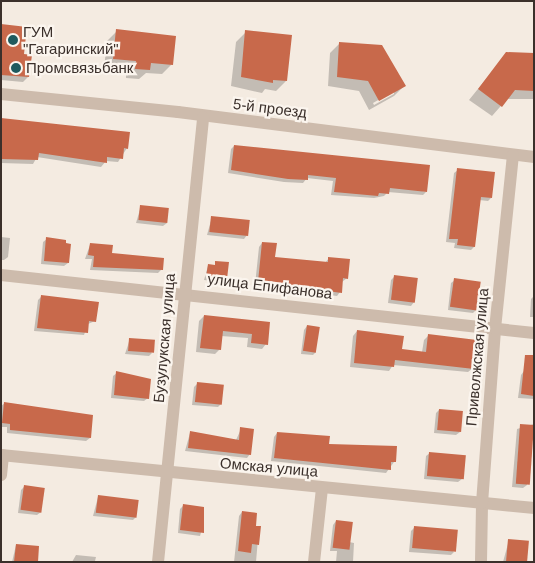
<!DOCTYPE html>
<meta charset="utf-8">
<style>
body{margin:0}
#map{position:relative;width:535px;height:563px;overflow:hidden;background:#f4ebe1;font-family:Arial,sans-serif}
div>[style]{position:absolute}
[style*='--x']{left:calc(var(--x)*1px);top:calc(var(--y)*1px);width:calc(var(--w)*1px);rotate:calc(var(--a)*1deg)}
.shadow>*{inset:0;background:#0003}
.building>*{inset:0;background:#c8694b;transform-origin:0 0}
.street>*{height:12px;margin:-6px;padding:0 6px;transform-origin:6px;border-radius:6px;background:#cdbbac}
.dots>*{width:14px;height:14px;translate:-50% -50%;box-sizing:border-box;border:2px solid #fbf5ee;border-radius:50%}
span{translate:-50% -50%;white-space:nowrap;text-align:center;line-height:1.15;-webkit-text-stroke:4.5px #fbf5ee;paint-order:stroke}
.poi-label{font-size:15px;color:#3b302b}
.left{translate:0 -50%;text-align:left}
.street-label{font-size:15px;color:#3b302b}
.frame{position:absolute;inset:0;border:2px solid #3b302b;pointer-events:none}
</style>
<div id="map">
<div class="shadow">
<i style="clip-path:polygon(1px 25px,22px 55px,28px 77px,23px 82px,1px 80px)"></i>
<i style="clip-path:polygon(117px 31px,172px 64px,162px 74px,146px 73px,139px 79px,126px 78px,126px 71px,104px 68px,107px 41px)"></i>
<i style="clip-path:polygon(246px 32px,286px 81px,276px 91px,265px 89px,262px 93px,231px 86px,236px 42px)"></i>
<i style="clip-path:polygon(evenodd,340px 43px,404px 86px,394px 96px,369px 110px,359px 91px,328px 86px,330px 53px,340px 43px,394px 91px,394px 94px,374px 105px,373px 103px,394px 91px)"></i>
<i style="clip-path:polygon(507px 53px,534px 55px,534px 99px,507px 99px,492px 116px,469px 100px)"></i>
<i style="clip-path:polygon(1px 119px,127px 148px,118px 162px,106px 161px,101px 167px,37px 157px,33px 164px,1px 163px)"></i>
<i style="clip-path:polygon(234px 146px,426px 192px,423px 195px,388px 192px,384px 196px,374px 198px,331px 195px,333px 181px,307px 178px,303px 183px,284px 182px,228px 173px,231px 149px)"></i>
<i style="clip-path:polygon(458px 170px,491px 198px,488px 201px,479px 200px,474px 247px,471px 250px,454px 248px,455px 243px,446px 242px,454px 173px)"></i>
<i style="clip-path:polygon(141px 206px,167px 223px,163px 226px,136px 223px)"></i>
<i style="clip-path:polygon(212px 217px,247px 235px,244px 239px,207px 235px)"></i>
<i style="clip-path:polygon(1px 237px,10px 238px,8px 257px,4px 260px,1px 260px)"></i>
<i style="clip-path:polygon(47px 239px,68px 263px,64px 266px,41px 264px,43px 242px)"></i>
<i style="clip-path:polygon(262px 243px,274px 258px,325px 263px,329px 258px,347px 278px,342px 282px,340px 292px,337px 296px,255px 285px,259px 247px)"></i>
<i style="clip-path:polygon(90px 245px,111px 254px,162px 269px,158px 273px,90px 270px,92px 259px,85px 259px)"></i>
<i style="clip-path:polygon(227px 264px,222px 282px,204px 280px,208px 266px)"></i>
<i style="clip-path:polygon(394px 277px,414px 302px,411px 306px,388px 303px,391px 280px)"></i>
<i style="clip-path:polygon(455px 280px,476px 310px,473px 313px,448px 310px,451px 283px)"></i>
<i style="clip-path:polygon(534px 296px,534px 317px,530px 317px,531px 299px)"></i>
<i style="clip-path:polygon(41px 297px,95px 321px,88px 324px,84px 335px,34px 331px,38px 300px)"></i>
<i style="clip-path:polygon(204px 316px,269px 323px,266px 344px,262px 349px,247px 347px,248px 338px,221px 336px,220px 349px,215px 354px,196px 352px,199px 321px)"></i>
<i style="clip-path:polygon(307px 326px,316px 352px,313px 355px,301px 354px,304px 330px)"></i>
<i style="clip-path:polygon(357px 331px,401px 350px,422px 352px,424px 340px,428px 336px,473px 368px,468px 372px,393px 365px,389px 371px,350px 367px,353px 336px)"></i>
<i style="clip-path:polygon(130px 339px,152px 353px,149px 356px,125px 354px)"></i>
<i style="clip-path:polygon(524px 371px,534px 372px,534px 399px,518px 398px,521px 375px)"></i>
<i style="clip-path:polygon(117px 373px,148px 398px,144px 401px,111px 398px,113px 376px)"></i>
<i style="clip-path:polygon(198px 383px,221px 404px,218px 407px,192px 405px,194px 387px)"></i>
<i style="clip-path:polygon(5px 403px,92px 416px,90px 438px,86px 441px,7px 433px,7px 427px,1px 427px,1px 406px)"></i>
<i style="clip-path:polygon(439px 410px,460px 432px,456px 435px,434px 433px,436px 413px)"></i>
<i style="clip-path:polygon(534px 424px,527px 485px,523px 488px,512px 487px,517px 429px)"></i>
<i style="clip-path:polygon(241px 429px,250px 454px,247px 458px,185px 451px,190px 433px,236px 440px)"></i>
<i style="clip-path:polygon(277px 433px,328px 445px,394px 462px,386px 473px,271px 461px,274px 437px)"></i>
<i style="clip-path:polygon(430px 453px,462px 479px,458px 482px,424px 479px,426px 456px)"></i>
<i style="clip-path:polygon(24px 487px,41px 512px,37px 515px,18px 513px,21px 490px)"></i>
<i style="clip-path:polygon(98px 497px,136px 517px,133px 520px,93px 516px)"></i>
<i style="clip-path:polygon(183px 506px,204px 522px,200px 536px,178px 533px,180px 509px)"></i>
<i style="clip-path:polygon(242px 512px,255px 527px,259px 527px,256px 562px,234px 562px,239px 516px)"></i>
<i style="clip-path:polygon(336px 521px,349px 542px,354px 543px,353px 562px,336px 562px,337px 551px,330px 551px,333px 525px)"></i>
<i style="clip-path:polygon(415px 527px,454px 552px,451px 555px,409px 552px,411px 531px)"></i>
<i style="clip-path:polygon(509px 540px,526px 562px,503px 562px)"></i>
<i style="clip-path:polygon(16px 545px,36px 562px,12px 562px)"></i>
<i style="clip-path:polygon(76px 555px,96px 557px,95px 561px,100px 562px,72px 562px)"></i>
</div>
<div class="building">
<i style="clip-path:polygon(1px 24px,27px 27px,24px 54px,32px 55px,29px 77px,1px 75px)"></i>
<i style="clip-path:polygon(116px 29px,176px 36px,173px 65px,151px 63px,150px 70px,135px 69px,136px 61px,113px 59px)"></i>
<i style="clip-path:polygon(245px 30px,292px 35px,287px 81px,273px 80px,273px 83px,241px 77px)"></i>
<i style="clip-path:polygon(339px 42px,382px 45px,406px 86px,379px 101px,368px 81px,337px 77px)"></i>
<i style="clip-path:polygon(506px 52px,534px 53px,534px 91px,515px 90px,502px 107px,478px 89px)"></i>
<i style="clip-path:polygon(1px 118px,130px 132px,128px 149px,124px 148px,123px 159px,107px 157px,107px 163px,39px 153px,38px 160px,1px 159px)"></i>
<i style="clip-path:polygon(234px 145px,430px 165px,427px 192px,390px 188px,389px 194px,379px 193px,378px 196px,334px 192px,336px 178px,308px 175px,308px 180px,288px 179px,231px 170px)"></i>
<i style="clip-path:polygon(457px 168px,495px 172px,492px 198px,481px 197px,475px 247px,457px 245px,458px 239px,449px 239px)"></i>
<i style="left:140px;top:205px;width:29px;height:15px;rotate:6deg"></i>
<i style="left:211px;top:216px;width:39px;height:16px;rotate:6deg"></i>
<i style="clip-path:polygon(46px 237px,66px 240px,66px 243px,71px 244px,69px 263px,44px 261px)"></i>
<i style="clip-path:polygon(262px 242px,277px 243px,275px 257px,328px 262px,328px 257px,350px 259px,348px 279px,343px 278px,342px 293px,258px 282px)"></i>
<i style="clip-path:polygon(90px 243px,113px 245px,112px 253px,164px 258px,163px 270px,93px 267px,94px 256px,88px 255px)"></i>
<i style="clip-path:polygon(215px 261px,229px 262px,227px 279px,206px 277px,208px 264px,215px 265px)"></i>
<i style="left:394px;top:275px;width:24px;height:25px;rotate:7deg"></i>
<i style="left:454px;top:278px;width:27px;height:29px;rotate:8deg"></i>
<i style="clip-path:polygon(41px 295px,99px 302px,96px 322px,89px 321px,88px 333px,37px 328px)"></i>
<i style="clip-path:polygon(204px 315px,270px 322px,268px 345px,251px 343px,252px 334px,223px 331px,221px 350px,200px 348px)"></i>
<i style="left:307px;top:325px;width:13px;height:26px;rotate:9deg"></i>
<i style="clip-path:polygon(357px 330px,404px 336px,402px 349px,426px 352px,428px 334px,477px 340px,474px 369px,395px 360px,394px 367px,354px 363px)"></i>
<i style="left:129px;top:338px;width:26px;height:13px;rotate:4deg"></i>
<i style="clip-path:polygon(525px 355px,534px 355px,534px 396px,521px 394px)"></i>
<i style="clip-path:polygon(116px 371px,151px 379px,149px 399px,114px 395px)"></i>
<i style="left:197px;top:382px;width:27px;height:20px;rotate:6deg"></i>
<i style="clip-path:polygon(4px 402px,93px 415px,91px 438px,10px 430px,10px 424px,2px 423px)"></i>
<i style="left:439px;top:409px;width:24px;height:21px;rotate:5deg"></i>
<i style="left:520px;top:424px;width:14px;height:60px;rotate:4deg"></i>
<i style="clip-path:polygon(240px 427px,254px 429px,251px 455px,188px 448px,190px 431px,239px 440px)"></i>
<i style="clip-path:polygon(277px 432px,330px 436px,329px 444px,397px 446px,396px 462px,391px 462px,391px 470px,274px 458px)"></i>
<i style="left:429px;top:452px;width:37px;height:24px;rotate:5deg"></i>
<i style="left:24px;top:485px;width:21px;height:25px;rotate:8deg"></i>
<i style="left:98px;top:495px;width:41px;height:18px;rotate:7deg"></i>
<i style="clip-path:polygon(183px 504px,204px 507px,204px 533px,180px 530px)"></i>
<i style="clip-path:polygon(242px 511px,257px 513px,256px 526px,261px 526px,259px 545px,252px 544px,251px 553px,238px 551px)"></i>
<i style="left:336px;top:520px;width:17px;height:28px;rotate:7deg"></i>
<i style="left:414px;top:526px;width:44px;height:22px;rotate:5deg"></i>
<i style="left:508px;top:539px;width:21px;height:23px;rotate:5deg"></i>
<i style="clip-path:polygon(16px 544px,39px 546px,38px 562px,14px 562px)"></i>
</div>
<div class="street">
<i style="--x:1;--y:94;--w:178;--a:5.8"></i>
<i style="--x:178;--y:112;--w:359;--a:7.2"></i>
<i style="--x:1;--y:275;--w:536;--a:6.21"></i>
<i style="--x:1;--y:455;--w:536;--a:5.68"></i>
<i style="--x:1;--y:475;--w:20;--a:-84"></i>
<i style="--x:158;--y:562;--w:447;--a:-84.2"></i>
<i style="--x:314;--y:562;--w:74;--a:-83.8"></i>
<i style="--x:481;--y:562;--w:59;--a:-89"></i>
<i style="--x:482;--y:503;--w:174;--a:-85.7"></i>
<i style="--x:495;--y:329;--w:175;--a:-84.1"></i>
</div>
<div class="dots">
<i style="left:13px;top:40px;background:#1f5a5e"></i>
<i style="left:16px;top:68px;background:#1f5a5e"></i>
</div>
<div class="poi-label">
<span class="left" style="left:23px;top:40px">ГУМ<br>"Гагаринский"</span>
<span class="left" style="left:26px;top:68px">Промсвязьбанк</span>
</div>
<div class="street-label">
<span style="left:270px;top:108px;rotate:7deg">5-й проезд</span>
<span style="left:270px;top:286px;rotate:7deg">улица Епифанова</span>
<span style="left:164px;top:338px;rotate:-85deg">Бузулукская улица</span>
<span style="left:477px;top:357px;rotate:-85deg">Приволжская улица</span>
<span style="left:269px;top:467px;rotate:5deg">Омская улица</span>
</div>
<div class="frame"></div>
</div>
